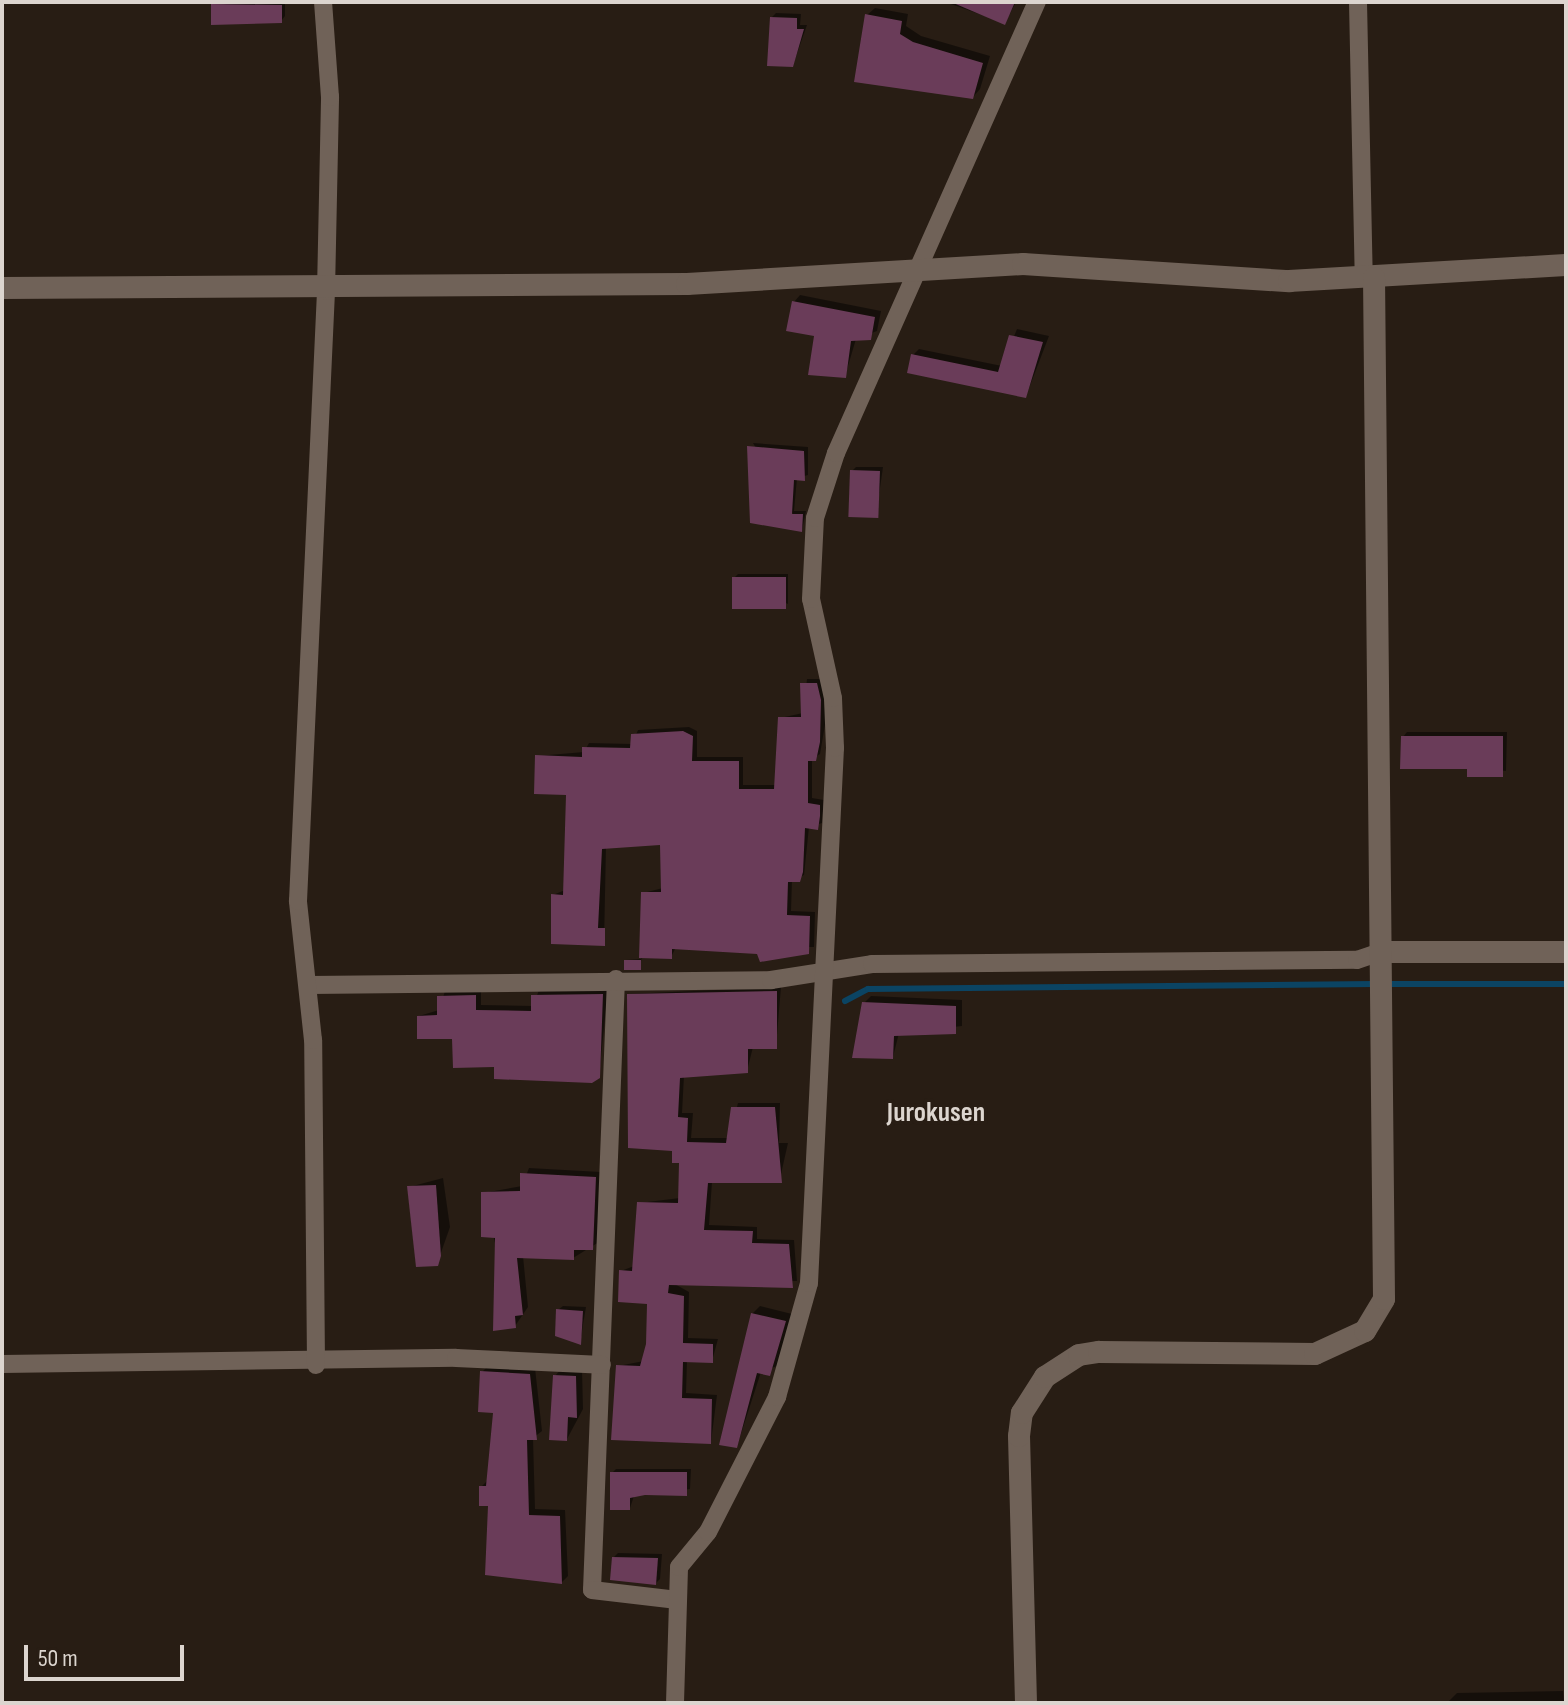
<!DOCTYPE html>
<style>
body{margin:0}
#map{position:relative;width:1568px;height:1705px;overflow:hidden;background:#281d14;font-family:"Sofia Sans Condensed",sans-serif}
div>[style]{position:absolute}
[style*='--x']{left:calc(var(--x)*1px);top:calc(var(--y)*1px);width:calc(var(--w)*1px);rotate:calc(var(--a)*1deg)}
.shadow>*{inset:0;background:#0007}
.stream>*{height:6px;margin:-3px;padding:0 3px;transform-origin:3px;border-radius:3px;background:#0b4463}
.building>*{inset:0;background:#6a3c59;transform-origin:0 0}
.minor>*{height:18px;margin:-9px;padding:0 9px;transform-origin:9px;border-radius:9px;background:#706258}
.tertiary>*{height:22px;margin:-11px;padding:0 11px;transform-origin:11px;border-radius:11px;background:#706258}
span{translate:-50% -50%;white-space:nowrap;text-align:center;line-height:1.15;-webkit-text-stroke:8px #281d14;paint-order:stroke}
.neighbourhood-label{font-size:28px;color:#dcd5cf;font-weight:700}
.frame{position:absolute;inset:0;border:4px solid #dcd5cf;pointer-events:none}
.scale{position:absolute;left:24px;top:1645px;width:160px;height:36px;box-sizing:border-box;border:4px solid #dcd5cf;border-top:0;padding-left:10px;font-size:24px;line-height:28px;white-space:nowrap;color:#dcd5cf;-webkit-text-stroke:6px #281d14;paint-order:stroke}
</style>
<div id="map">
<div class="shadow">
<i style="clip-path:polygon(216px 2px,285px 2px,285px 16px,281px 21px)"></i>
<i style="clip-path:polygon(945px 2px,1016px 2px,1005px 23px)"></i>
<i style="clip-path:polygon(875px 8px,908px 14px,906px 26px,921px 36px,990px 56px,980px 89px,973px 97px,867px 15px)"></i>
<i style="clip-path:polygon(776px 13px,801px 14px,800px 25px,807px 25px,793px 65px,771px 18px)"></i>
<i style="clip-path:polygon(800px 295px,881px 311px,877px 331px,856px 339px,845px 376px,794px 302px)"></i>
<i style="clip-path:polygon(1017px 329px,1049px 336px,1026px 396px,913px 355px,919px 349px,1002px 366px)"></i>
<i style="clip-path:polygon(753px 443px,808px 447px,808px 475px,797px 478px,794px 511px,806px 511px,802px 530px)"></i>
<i style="clip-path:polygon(856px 467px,883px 467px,876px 516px,852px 471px)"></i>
<i style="clip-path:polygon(738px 574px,788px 574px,788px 604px,734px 578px)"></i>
<i style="clip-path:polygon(807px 679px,822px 679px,826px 719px,820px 754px,812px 759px,812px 798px,824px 800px,822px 823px,809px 827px,804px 875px,792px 880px,791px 911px,815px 912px,814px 947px,676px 947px,671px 957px,642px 956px,640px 967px,626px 960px,641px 959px,643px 893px,663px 888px,662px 843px,606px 846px,604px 944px,553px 895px,565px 890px,568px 793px,537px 756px,584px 752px,589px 743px,632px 744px,638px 730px,689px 727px,697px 731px,697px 757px,743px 757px,743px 785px,777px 785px,780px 718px,803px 713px)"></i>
<i style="clip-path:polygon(1407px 732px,1507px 732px,1506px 771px,1469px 767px,1403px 737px)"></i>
<i style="clip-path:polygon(781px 987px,776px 1047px,753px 1047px,747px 1071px,684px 1076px,682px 1113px,693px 1113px,691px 1138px,729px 1138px,738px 1103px,780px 1103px,779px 1143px,788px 1143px,779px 1183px,712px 1182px,709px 1225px,757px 1227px,757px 1239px,794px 1240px,797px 1281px,673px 1283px,689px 1292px,688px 1338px,718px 1339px,712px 1361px,687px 1361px,686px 1393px,717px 1395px,711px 1442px,618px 1366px,644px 1361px,648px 1344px,649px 1303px,621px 1271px,634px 1266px,639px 1203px,680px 1198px,681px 1161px,629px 994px)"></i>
<i style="clip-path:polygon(608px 989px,599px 1076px,496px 1065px,419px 1016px,439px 1010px,445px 991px,481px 990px,481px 1005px,533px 1006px,539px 990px)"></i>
<i style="clip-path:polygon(871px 996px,962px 1000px,962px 1026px,899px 1033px,893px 1057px,864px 1003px)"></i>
<i style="clip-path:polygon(529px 1168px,601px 1172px,599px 1242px,573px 1258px,523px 1256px,528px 1307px,515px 1326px,483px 1193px,522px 1186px)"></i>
<i style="clip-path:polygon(443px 1178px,450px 1227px,437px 1264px,409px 1187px)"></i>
<i style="clip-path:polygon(563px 1306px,586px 1307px,580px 1342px,558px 1310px)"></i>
<i style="clip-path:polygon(760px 1306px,792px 1314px,777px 1366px,761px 1372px,737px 1446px,752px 1314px)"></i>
<i style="clip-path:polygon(488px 1366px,535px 1368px,542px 1431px,533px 1438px,535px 1509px,565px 1510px,568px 1576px,562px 1582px,481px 1487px,488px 1480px,495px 1411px,482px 1372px)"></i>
<i style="clip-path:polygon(561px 1369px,582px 1370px,583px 1409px,567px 1439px,555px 1376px)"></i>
<i style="clip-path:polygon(616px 1469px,691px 1469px,690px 1489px,634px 1496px,630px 1508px,612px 1473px)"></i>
<i style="clip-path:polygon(618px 1553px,662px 1554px,660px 1579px,656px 1583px,614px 1557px)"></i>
<i style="clip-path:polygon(1563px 1691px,1564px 1703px,1447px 1703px,1457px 1693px)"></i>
</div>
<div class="stream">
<i style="--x:1386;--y:984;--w:180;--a:0"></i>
<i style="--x:845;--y:1001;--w:26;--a:-28"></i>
<i style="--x:868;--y:989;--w:507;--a:-0.57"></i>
</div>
<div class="building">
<i style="clip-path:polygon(951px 2px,1015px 2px,1005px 25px)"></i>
<i style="clip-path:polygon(211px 4px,282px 5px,282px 23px,211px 25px)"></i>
<i style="clip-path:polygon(865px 14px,902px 21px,900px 34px,913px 42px,983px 63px,973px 99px,854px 82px)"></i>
<i style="clip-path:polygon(770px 17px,797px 18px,797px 29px,804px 29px,793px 67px,767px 66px)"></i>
<i style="clip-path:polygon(792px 301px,875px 317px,871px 340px,851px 341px,846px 378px,808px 375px,814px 336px,786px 331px)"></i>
<i style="clip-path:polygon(1009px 335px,1043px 342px,1026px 398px,907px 373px,911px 354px,998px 372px)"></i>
<i style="clip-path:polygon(747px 446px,804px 451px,805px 481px,794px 480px,792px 514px,803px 514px,802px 532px,750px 523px)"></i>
<i style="left:850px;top:470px;width:30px;height:47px;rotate:2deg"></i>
<i style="left:732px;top:577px;width:54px;height:32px"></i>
<i style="clip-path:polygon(800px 683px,817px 683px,821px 700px,820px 742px,816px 761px,808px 761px,808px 803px,820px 805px,820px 816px,818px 830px,805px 828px,803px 872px,800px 882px,788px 882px,787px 915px,810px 916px,809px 954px,760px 962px,757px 954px,672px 949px,672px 959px,639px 958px,641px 892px,661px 892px,660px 845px,602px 849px,598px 928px,605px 928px,605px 946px,551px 944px,551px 894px,563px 895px,566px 795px,534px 794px,535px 755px,582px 757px,582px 747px,630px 748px,631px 734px,683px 731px,693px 736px,692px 761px,739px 761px,739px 789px,774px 789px,778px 717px,801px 717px)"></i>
<i style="clip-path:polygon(1401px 736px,1503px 736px,1503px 777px,1467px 777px,1467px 769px,1400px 769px)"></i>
<i style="left:624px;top:960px;width:17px;height:10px"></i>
<i style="clip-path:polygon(777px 991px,777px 1049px,748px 1049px,748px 1073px,680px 1078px,678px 1117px,688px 1118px,687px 1142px,726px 1143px,731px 1107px,775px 1107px,782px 1183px,708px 1183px,704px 1230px,753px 1231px,752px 1243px,789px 1244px,793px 1288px,669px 1285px,668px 1293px,684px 1296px,683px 1343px,713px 1344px,713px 1363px,683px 1362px,682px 1398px,712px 1399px,711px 1444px,611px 1440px,616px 1365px,640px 1366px,646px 1344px,647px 1304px,618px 1302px,619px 1270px,632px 1271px,637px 1202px,678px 1203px,679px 1163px,672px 1163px,672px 1151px,628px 1148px,627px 994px)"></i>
<i style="clip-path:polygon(603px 994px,600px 1078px,592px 1083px,494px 1079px,494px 1067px,453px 1068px,452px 1039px,417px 1039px,417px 1016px,437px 1015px,437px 996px,476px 995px,476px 1010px,531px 1011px,531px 995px)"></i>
<i style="clip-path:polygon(862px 1002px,956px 1006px,956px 1034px,894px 1036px,893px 1059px,852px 1058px)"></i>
<i style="clip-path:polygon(520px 1173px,596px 1177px,593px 1250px,574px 1250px,574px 1260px,517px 1258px,523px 1315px,515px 1316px,516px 1328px,493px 1331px,495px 1238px,481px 1237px,481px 1192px,520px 1191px)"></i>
<i style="clip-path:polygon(436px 1185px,441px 1256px,438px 1266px,416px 1267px,407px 1186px)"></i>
<i style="clip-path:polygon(556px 1309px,583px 1311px,581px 1345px,555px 1336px)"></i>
<i style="clip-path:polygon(751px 1313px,786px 1321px,770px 1376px,757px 1373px,737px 1448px,719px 1445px)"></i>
<i style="clip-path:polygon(480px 1371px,530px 1374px,537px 1440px,527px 1440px,529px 1515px,560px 1516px,562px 1584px,485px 1575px,488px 1506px,479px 1506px,479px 1486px,486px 1486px,493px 1413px,478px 1412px)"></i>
<i style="clip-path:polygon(553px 1375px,576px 1376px,577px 1418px,568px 1417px,567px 1441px,549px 1440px)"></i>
<i style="clip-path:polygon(610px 1472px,687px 1472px,687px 1496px,645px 1495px,630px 1498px,630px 1510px,610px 1510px)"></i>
<i style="clip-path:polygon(612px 1557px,658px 1558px,656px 1585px,610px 1580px)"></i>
</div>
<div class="minor">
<i style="--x:1358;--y:2;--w:276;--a:88.8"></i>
<i style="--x:616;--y:979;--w:611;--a:92.25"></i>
<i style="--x:592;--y:1590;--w:86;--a:6.7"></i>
<i style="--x:309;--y:985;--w:462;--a:-0.6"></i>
<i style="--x:771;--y:980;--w:102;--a:-9"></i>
<i style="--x:872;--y:964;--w:485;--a:-0.5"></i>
<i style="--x:1357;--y:960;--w:24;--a:-19"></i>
<i style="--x:2;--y:1364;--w:454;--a:-0.8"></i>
<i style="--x:456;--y:1358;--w:146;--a:2.7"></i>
<i style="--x:316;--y:1365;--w:325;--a:-90.5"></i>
<i style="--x:313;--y:1040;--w:140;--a:-96.2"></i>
<i style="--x:298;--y:901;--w:611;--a:-87.37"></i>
<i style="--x:326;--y:291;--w:194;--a:-88.8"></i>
<i style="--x:330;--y:97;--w:95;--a:-94.2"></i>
<i style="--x:675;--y:1703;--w:136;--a:-88.3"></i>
<i style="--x:679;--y:1567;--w:45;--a:-50.4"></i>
<i style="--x:708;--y:1532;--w:152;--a:-62.9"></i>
<i style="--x:777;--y:1397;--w:118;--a:-74.3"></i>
<i style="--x:809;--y:1283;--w:536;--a:-87.22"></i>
<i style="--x:835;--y:748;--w:50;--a:-92.3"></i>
<i style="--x:833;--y:698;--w:101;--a:-102.5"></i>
<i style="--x:811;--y:599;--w:81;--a:-87.2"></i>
<i style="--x:815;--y:518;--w:68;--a:-72.1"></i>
<i style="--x:836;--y:453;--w:494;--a:-66"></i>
</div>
<div class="tertiary">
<i style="--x:2;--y:288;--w:685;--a:-0.33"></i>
<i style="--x:687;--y:284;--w:337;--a:-3.4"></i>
<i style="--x:1023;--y:264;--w:267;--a:3.7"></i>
<i style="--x:1289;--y:281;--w:277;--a:-3.3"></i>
<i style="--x:1380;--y:952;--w:186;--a:0"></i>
<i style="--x:1026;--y:1703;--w:267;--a:-91.5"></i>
<i style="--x:1019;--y:1436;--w:23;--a:-83"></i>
<i style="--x:1022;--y:1413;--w:43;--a:-57.4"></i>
<i style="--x:1045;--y:1377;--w:40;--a:-32.9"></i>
<i style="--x:1079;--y:1355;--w:20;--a:-9"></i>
<i style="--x:1099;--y:1352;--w:216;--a:0.5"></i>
<i style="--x:1315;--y:1354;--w:55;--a:-24.7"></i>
<i style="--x:1365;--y:1331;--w:37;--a:-59"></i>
<i style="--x:1384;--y:1299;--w:1021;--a:-90.56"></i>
</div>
<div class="neighbourhood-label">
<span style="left:936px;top:1113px">Jurokusen</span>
</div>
<div class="frame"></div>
<div class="scale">50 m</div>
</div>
